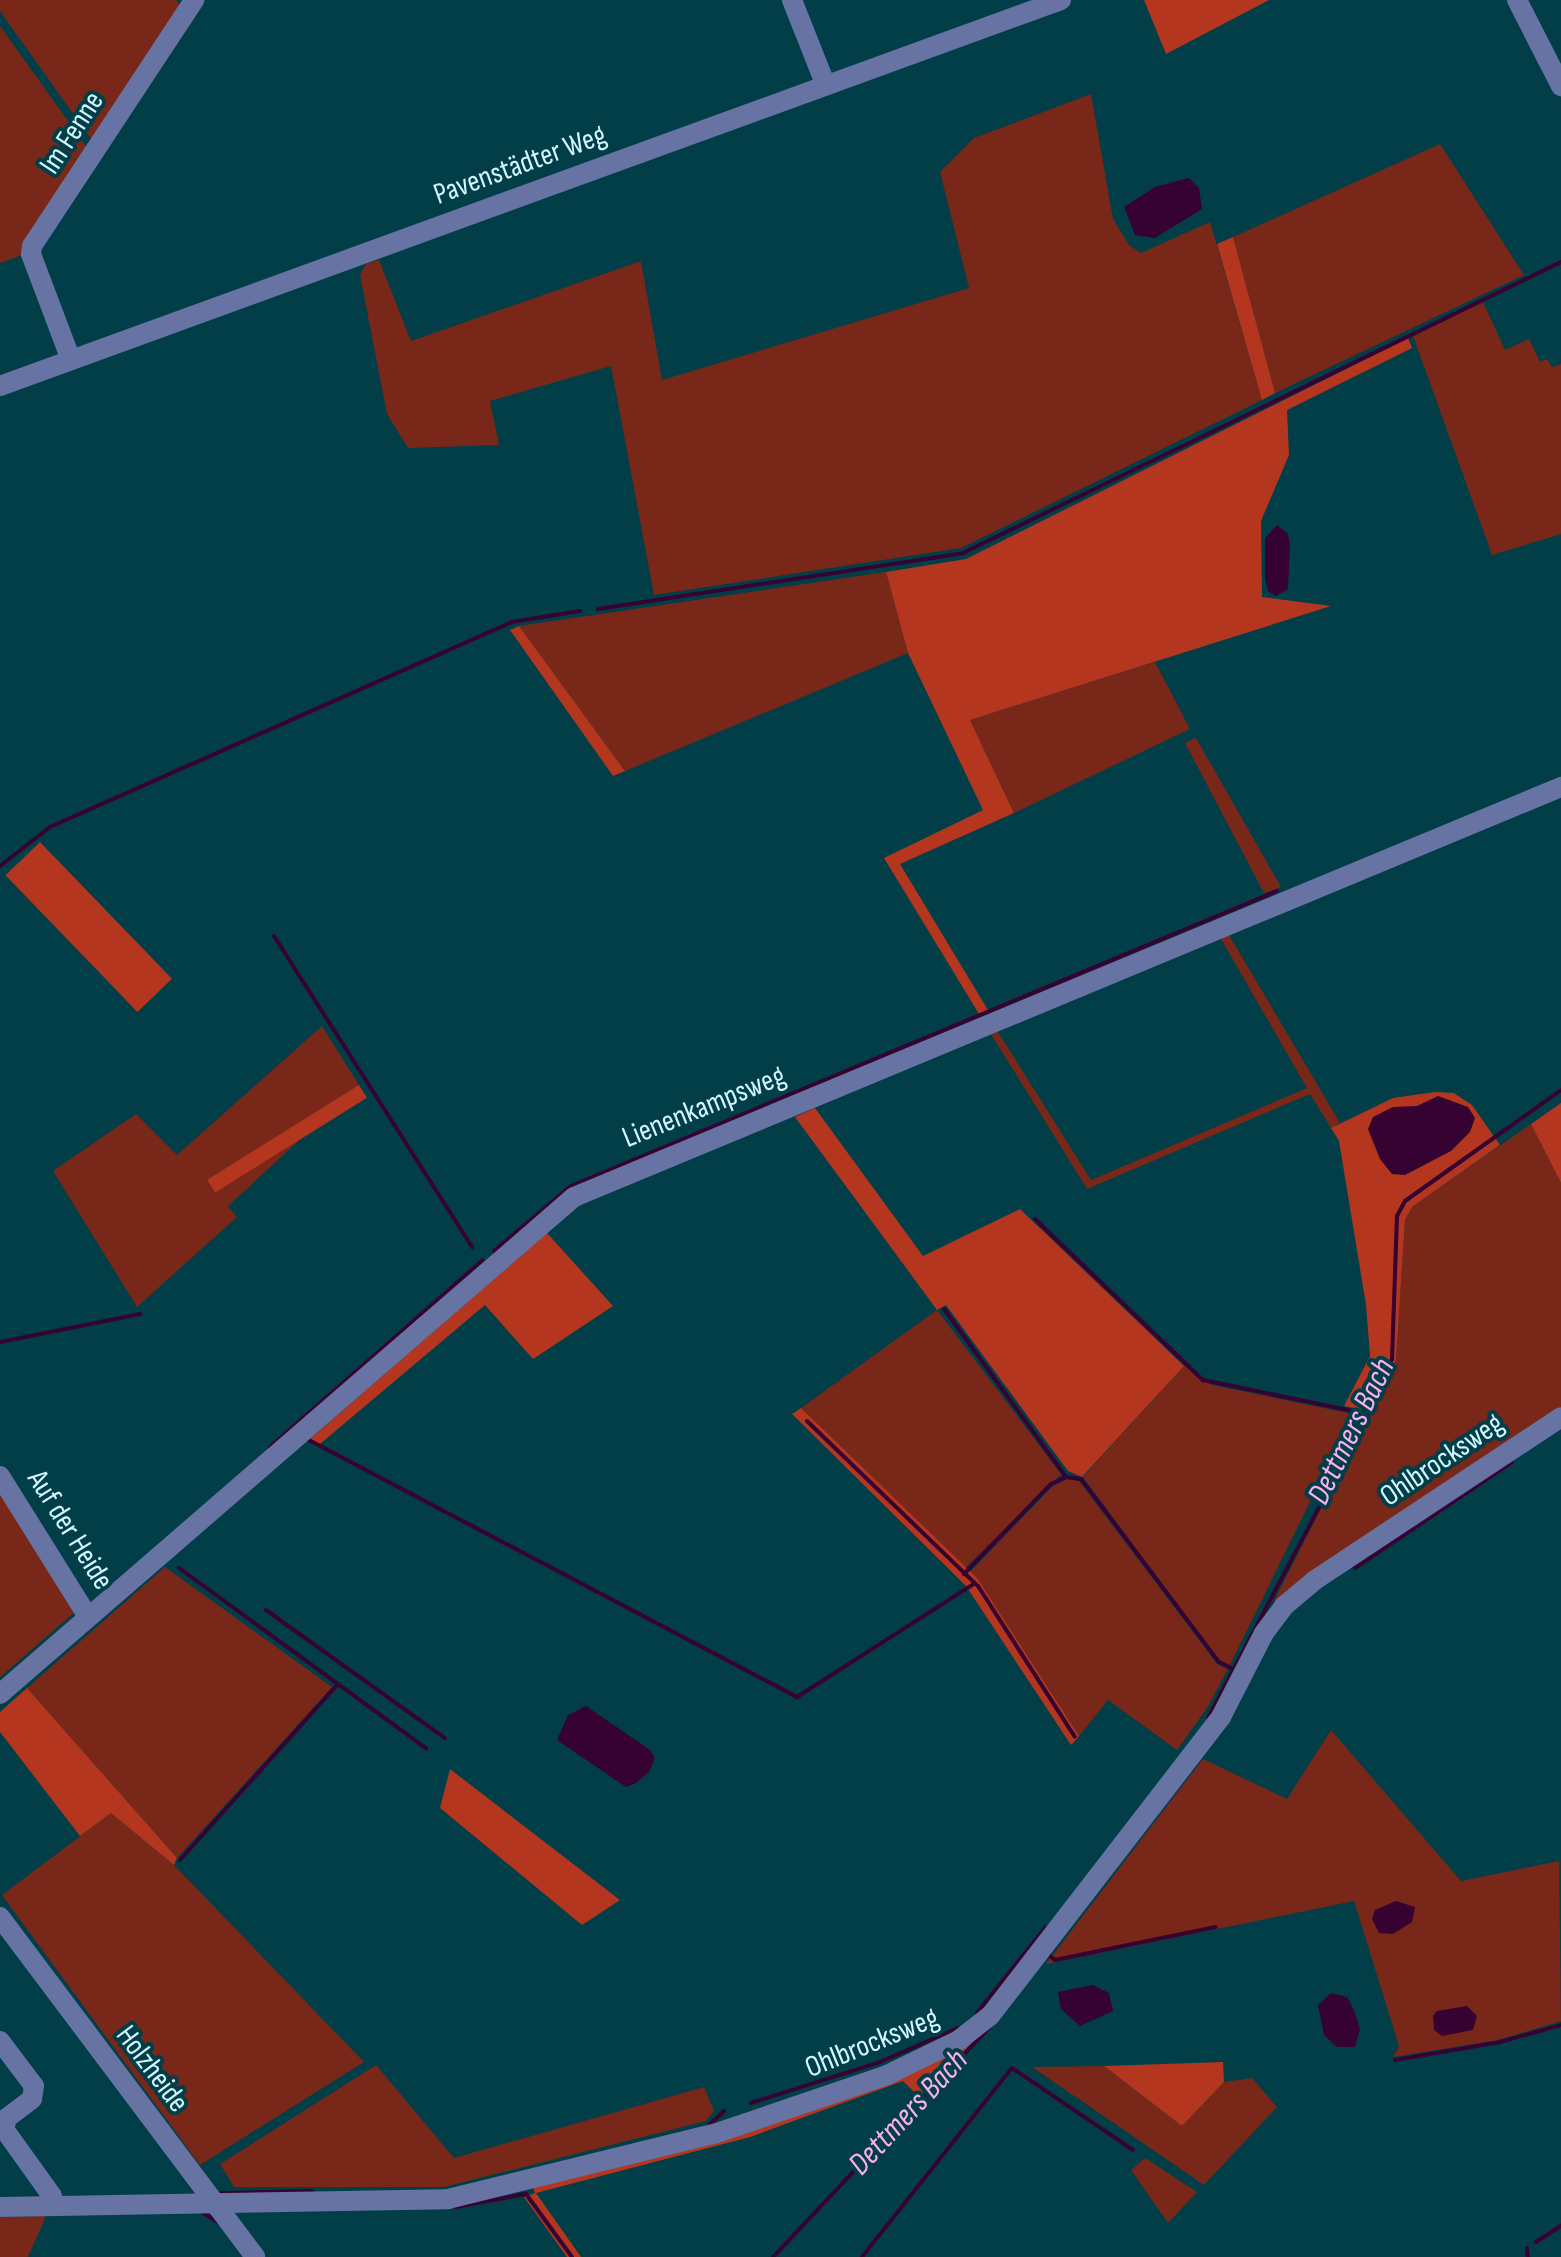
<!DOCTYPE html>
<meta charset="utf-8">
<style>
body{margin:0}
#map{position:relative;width:1561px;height:2257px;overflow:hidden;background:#023e48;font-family:"Sofia Sans Condensed",sans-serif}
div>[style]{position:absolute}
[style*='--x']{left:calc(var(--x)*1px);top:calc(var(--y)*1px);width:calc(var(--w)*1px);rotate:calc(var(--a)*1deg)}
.green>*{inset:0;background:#792718}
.forest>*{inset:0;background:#b4361e;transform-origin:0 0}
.water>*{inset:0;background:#360231}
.stream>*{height:4px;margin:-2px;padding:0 2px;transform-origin:2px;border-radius:2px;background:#360231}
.minor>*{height:20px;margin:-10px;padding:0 10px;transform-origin:10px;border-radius:10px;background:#6773a2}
span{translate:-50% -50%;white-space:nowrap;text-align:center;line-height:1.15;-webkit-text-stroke:8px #023e48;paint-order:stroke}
.street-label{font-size:30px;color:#d3f7ff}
.water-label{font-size:32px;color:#fbafee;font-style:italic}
</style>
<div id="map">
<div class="green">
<i style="clip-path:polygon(0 0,176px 0,184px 10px,96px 146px,0 11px)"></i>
<i style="clip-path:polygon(0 26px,91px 153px,25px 254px,0 263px)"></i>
<i style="clip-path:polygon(1091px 94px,1113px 219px,1129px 245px,1141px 253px,1210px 222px,1262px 400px,961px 548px,654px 595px,611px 366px,490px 401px,499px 445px,408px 448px,387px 414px,360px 275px,366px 264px,379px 260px,411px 341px,641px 261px,662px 380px,969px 288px,940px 172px,974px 138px)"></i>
<i style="clip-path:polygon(1440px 144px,1524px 275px,1275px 393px,1233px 237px)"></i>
<i style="clip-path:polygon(1483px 302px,1505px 350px,1529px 339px,1540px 362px,1547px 359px,1552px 367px,1561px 364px,1561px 534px,1492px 555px,1413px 336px)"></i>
<i style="clip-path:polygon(886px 572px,908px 653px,625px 771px,519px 626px)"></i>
<i style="clip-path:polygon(1155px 662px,1190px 729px,1014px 813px,970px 720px)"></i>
<i style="clip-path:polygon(1195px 738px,1196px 738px,1281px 887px,1264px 893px,1185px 743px)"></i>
<i style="clip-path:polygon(1229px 935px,1340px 1123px,1331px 1128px,1310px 1094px,1087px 1189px,991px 1034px,998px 1032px,1091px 1180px,1307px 1088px,1221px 939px)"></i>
<i style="clip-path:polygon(322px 1026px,359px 1085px,228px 1206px,237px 1217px,137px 1307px,53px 1171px,136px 1114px,177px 1155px)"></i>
<i style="clip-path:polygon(1531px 1124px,1561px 1183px,1561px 1407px,1309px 1577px,1279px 1603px,1274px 1601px,1396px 1361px,1405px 1220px,1412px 1207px)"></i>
<i style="clip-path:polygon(937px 1310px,1061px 1474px,965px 1568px,801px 1408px)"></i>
<i style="clip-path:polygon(1184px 1366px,1212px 1385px,1353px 1414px,1230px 1665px,1219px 1660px,1083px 1477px)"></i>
<i style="clip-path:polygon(1067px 1479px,1079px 1481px,1217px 1664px,1228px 1669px,1207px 1708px,1177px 1750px,1108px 1700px,1079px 1736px,970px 1572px,1052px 1487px)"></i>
<i style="clip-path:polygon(0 1492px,76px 1611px,0 1677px)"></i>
<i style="clip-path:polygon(165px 1567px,332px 1687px,177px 1858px,27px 1688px)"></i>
<i style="clip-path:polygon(1331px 1730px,1461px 1881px,1559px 1861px,1561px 2021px,1498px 2040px,1393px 2057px,1399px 2046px,1354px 1901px,1046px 1964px,1203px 1759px,1287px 1799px)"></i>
<i style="clip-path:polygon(111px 1813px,174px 1865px,364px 2062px,200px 2165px,2px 1895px)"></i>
<i style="clip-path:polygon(376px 2065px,454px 2158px,704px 2087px,714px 2111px,706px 2121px,444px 2187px,234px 2187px,220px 2164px)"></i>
<i style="clip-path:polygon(1104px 2066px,1182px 2126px,1224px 2082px,1252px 2078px,1277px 2107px,1204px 2185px,1032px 2067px)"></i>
<i style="clip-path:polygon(1145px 2158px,1197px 2192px,1168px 2223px,1131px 2170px)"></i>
<i style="clip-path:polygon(46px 2216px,28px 2257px,0 2257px,0 2217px)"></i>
</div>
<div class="forest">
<i style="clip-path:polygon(1144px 0,1269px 0,1166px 54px)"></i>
<i style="clip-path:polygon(1233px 237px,1275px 393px,1262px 400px,1217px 244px)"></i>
<i style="clip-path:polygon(1408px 338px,1412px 348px,1287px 410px,1289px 455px,1261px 521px,1262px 597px,1331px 606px,970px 720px,1014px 813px,900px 864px,988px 1010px,979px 1014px,884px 858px,983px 810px,908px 653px,886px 572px,966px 559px)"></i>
<i style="clip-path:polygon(519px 626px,625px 771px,613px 776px,510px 630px)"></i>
<i style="left:40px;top:842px;width:190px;height:48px;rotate:46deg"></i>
<i style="left:359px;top:1085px;width:15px;height:179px;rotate:58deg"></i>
<i style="clip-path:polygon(1435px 1092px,1454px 1093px,1472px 1105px,1500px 1145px,1412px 1207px,1405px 1220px,1396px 1360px,1373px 1412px,1344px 1406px,1370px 1356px,1366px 1305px,1339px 1141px,1331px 1128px,1393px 1098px)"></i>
<i style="clip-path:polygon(1561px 1103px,1561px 1183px,1531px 1124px)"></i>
<i style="clip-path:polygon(815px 1108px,923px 1256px,1020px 1209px,1184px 1366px,1082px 1477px,1068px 1471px,946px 1305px,937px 1310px,795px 1117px)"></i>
<i style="clip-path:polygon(547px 1233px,613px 1306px,533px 1359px,485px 1305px,320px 1444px,310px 1439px)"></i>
<i style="clip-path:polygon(801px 1408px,977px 1578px,1079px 1736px,1071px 1745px,966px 1586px,792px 1414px)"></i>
<i style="clip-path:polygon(27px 1688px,177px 1858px,174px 1865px,111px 1813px,80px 1836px,0 1732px,0 1712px)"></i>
<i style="clip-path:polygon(450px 1769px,620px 1900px,582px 1925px,440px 1808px)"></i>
<i style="clip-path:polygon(969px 2038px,973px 2042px,919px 2097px,903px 2081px,750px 2137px,536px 2193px,581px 2257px,567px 2257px,524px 2197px,535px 2193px,532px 2185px)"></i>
<i style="clip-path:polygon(1223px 2062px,1224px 2082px,1182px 2126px,1104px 2066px)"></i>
</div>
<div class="water">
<i style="clip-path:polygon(1189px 178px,1199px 188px,1202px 209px,1155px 238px,1135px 235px,1124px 207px,1155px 187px)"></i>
<i style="clip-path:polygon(1277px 525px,1288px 534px,1290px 545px,1288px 589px,1276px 596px,1268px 591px,1265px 580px,1265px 538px)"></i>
<i style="clip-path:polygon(1438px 1096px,1468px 1107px,1475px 1118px,1470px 1132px,1451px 1151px,1405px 1175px,1392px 1174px,1380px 1159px,1368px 1129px,1373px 1117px,1393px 1107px,1417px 1106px)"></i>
<i style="clip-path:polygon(586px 1706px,650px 1750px,655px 1758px,649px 1772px,636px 1783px,626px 1787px,557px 1740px,568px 1715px)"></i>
<i style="clip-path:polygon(1396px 1901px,1415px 1907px,1412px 1922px,1393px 1934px,1379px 1933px,1372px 1919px,1375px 1910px)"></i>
<i style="clip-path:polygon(1093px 1985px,1109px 1993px,1113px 2011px,1080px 2026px,1061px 2009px,1058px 1992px)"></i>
<i style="clip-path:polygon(1331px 1993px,1347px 1997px,1353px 2008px,1360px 2029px,1355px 2047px,1337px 2047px,1324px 2035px,1318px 2005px)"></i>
<i style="clip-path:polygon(1467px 2006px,1477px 2016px,1473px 2030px,1442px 2036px,1434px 2030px,1433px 2016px,1437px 2011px)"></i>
</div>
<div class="stream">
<i style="--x:598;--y:609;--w:369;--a:-8.7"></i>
<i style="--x:963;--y:553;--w:665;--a:-25.95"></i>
<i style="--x:0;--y:866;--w:63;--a:-38"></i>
<i style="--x:50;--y:827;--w:505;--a:-23.93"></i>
<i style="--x:512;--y:622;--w:69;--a:-9.2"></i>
<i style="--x:274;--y:936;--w:369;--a:57.5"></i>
<i style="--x:1035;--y:1219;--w:233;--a:43.8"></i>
<i style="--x:1203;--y:1380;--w:167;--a:11.7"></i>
<i style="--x:494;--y:1251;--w:101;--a:-40.2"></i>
<i style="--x:571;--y:1186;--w:765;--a:-22.68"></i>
<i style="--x:944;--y:1309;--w:208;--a:54"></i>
<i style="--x:0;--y:1342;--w:143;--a:-11.3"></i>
<i style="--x:807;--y:1421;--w:238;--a:44"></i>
<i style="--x:978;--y:1586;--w:179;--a:57.3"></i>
<i style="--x:307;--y:1439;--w:554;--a:27.77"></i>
<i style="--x:797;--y:1697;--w:210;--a:-32.6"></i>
<i style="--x:270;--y:1447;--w:283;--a:-41.3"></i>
<i style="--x:179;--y:1568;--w:306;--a:36.1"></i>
<i style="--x:1355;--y:1568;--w:189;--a:-34"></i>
<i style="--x:964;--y:1574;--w:125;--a:-46"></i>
<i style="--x:1051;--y:1484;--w:17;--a:-25"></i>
<i style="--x:1066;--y:1477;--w:15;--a:8"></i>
<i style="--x:1081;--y:1479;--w:229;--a:53"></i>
<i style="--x:1219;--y:1662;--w:16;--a:27"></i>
<i style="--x:266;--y:1610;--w:220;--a:35.6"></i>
<i style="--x:1208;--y:1718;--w:344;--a:-62.2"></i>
<i style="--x:1368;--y:1414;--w:60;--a:-66.4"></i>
<i style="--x:1392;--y:1359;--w:143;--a:-88"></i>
<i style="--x:1397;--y:1216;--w:17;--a:-62"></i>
<i style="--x:1405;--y:1201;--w:191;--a:-35.4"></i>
<i style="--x:180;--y:1860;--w:235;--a:-48.1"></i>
<i style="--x:1048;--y:1954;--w:9;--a:41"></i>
<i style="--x:1055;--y:1960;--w:164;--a:-11.6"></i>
<i style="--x:977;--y:2013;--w:110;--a:-51.3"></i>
<i style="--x:1395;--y:2060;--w:107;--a:-9.7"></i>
<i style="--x:1500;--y:2042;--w:63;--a:-15.6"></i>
<i style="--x:751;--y:2103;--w:135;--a:-17.6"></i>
<i style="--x:880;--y:2062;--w:85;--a:-23.6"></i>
<i style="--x:708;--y:2126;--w:22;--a:-43"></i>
<i style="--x:221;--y:2193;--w:91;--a:-1.3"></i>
<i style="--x:455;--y:2207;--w:72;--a:-10.4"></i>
<i style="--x:526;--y:2194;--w:78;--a:53.9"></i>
<i style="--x:202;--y:2212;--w:20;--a:33"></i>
<i style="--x:1536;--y:2242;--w:30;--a:-33"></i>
<i style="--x:1527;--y:2248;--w:9;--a:84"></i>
<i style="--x:773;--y:2257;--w:315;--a:-46.7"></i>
<i style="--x:862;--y:2257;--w:241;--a:-51.6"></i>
<i style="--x:1012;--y:2068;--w:146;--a:34.1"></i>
</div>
<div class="minor">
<i style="--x:792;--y:0;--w:92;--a:68.4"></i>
<i style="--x:1517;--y:0;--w:97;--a:62.9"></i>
<i style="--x:71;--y:360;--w:113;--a:-110.7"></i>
<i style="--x:31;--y:254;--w:8;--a:-83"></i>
<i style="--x:32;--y:246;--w:295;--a:-56.6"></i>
<i style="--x:0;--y:386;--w:1129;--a:-19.99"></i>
<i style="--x:0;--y:1476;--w:166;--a:58"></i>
<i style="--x:0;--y:1694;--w:759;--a:-40.89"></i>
<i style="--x:574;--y:1197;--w:1069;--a:-22.56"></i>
<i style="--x:0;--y:1917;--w:425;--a:53.1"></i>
<i style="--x:0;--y:2041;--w:56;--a:52.9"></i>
<i style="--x:34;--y:2086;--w:13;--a:99"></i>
<i style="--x:32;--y:2099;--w:31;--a:143"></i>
<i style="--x:7;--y:2118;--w:11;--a:105"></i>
<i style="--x:4;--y:2129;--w:82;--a:54.4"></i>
<i style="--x:52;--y:2196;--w:10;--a:84"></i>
<i style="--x:0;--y:2207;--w:448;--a:-1"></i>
<i style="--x:448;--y:2199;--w:277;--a:-13.8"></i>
<i style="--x:717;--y:2133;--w:180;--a:-18.8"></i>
<i style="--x:887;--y:2075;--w:80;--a:-25.9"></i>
<i style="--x:959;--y:2040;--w:39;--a:-38"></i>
<i style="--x:990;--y:2016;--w:378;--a:-52.3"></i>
<i style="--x:1221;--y:1717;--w:94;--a:-62.9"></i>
<i style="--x:1264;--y:1633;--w:34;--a:-53"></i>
<i style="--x:1284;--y:1606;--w:40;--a:-40"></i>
<i style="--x:1315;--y:1580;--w:295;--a:-33.5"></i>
</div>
<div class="street-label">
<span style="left:72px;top:133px;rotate:-57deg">Im Fenne</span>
<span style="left:520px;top:165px;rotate:-20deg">Pavenstädter Weg</span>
<span style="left:704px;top:1107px;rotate:-22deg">Lienenkampsweg</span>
<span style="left:1442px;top:1460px;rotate:-34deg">Ohlbrocksweg</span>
<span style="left:70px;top:1530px;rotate:58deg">Auf der Heide</span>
<span style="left:872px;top:2043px;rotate:-22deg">Ohlbrocksweg</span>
<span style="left:152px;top:2069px;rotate:53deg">Holzheide</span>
</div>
<div class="water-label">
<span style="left:1352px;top:1432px;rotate:-64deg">Dettmers Bach</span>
<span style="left:909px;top:2113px;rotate:-47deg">Dettmers Bach</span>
</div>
</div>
